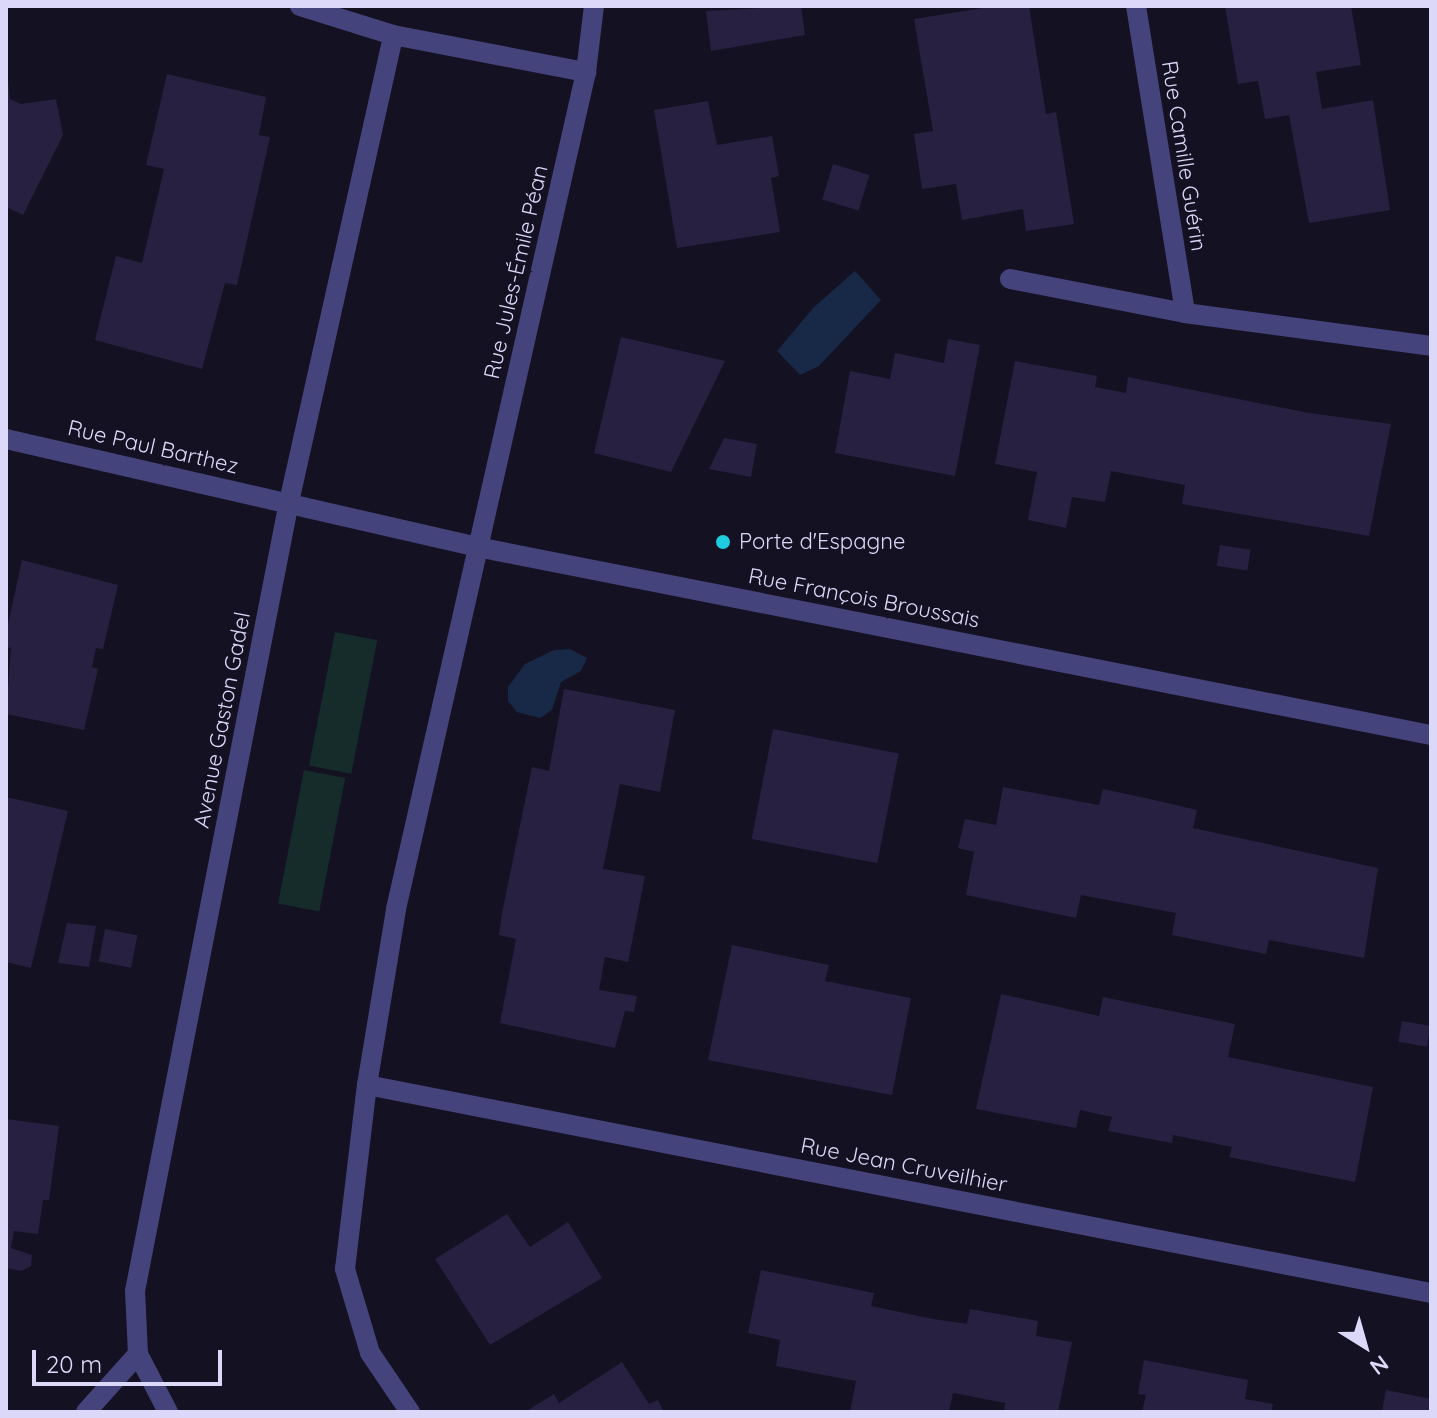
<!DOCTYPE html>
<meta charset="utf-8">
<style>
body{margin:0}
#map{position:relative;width:1437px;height:1418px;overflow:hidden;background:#141122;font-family:Quicksand,sans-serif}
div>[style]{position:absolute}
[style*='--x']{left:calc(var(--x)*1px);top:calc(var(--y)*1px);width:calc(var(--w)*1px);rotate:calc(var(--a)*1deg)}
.green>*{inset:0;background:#152c2b;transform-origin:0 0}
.water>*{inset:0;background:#172947}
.building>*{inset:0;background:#272041;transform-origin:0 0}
.minor>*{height:20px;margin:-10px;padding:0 10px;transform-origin:10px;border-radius:10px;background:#45437b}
.dots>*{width:22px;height:22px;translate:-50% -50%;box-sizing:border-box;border:4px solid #141122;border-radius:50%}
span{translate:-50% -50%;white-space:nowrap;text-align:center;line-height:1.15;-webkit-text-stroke:7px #141122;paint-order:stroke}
.street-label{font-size:22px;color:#dcd8fa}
.poi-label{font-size:22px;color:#dcd8fa}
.left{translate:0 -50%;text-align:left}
.frame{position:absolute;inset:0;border:8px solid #dcd8fa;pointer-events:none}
.north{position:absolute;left:1325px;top:1306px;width:80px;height:80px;-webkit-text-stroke:6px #141122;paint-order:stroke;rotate:143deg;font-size:22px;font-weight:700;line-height:32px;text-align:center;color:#dcd8fa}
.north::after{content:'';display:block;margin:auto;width:28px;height:36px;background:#dcd8fa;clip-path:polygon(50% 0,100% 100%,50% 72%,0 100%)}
.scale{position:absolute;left:32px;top:1350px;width:190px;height:36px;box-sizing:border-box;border:4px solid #dcd8fa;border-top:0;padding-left:10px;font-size:24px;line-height:28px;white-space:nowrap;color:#dcd8fa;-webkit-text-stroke:6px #141122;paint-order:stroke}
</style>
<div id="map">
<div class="green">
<i style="left:335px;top:632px;width:43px;height:136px;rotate:11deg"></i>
<i style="left:304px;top:770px;width:42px;height:136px;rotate:11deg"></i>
</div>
<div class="water">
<i style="clip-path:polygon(855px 271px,881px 300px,819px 366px,800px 375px,777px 351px,814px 307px)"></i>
<i style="clip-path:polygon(570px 649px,587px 658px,581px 671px,561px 682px,552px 710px,540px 718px,517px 712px,508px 701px,508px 687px,525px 664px,554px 650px)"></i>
</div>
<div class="building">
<i style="clip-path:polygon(801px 6px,805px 35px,711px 51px,706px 11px)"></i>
<i style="clip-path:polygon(996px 6px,1029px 6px,1046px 114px,1056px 112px,1074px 224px,1026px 231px,1023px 209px,962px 220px,956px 184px,922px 189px,914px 134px,933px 131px,914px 19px)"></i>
<i style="clip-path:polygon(1225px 6px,1351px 6px,1361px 65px,1316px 72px,1322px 109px,1373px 100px,1390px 210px,1309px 223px,1289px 115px,1265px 119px,1258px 81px,1238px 84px)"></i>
<i style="clip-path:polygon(6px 61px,10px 99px,21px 104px,56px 99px,63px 135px,23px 215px,6px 207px)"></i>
<i style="clip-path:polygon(167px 74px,266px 97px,259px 135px,270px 137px,237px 285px,225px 283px,202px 369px,95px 340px,116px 256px,142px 263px,164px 169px,146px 165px)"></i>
<i style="clip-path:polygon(708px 101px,717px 145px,772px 136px,779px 176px,771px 178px,780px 232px,677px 248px,654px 110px)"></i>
<i style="left:833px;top:164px;width:38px;height:37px;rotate:17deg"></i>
<i style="clip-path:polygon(621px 337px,725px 361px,671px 472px,594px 453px)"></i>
<i style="clip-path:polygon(948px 339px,980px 345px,955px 476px,835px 453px,850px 371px,890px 379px,895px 353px,944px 363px)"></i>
<i style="clip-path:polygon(1015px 361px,1097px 376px,1095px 387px,1126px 393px,1128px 377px,1309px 413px,1391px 424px,1369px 536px,1182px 504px,1185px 485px,1111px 471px,1105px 502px,1072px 497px,1066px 528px,1028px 520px,1037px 472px,995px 464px)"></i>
<i style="clip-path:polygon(724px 438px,757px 444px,751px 477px,709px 469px)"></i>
<i style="left:1220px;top:545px;width:31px;height:21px;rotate:9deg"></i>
<i style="clip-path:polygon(22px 560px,118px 585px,103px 649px,96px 648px,92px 667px,98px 669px,84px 730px,6px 714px,11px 648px,6px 647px,6px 633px)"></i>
<i style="clip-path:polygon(564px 689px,675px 710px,660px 792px,620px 784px,603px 869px,645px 876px,628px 962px,605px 957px,599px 990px,637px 996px,634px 1012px,625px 1011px,615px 1048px,500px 1023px,516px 939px,499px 935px,502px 913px,532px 767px,549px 771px)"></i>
<i style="left:773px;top:729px;width:128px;height:112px;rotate:11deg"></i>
<i style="clip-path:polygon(1003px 787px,1099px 805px,1103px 789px,1150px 799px,1197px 810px,1193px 828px,1378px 868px,1364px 958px,1269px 940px,1266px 954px,1172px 935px,1176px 913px,1081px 895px,1076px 918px,966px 895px,974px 852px,958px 848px,965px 819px,996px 825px)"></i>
<i style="clip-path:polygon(6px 797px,68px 811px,31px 968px,6px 962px)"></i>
<i style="clip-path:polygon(67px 923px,96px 926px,89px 967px,58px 963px)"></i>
<i style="left:105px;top:929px;width:33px;height:33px;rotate:11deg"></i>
<i style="clip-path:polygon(732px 945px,829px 965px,825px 981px,911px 998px,892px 1095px,708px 1060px)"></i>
<i style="clip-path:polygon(1001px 994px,1099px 1016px,1103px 997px,1235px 1024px,1228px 1057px,1373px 1087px,1355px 1182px,1229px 1157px,1232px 1147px,1173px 1135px,1172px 1143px,1108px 1131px,1112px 1117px,1080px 1110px,1076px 1128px,976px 1109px)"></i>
<i style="left:1402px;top:1021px;width:29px;height:21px;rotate:10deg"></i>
<i style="clip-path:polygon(6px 1119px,59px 1126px,49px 1200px,43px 1200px,38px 1234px,14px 1231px,11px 1248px,32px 1255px,31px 1266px,21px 1271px,6px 1268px)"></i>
<i style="clip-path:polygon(507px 1214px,530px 1247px,568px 1222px,602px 1278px,490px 1345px,435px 1259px)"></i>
<i style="clip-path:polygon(761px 1270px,874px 1293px,871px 1306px,933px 1319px,967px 1324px,970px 1309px,1038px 1321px,1036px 1336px,1072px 1342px,1058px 1412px,1004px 1412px,1005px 1403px,953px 1393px,949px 1412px,850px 1412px,856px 1381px,776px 1366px,780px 1340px,748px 1333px)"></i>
<i style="clip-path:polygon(1144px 1360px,1248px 1380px,1245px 1399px,1273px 1404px,1271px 1412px,1142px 1412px,1146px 1395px,1138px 1394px)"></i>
<i style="clip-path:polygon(622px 1362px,649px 1404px,658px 1400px,664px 1412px,525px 1412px,554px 1394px,559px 1403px)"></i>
<i style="clip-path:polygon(1386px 1390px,1431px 1399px,1431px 1412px,1382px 1412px)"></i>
</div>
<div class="minor">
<i style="--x:300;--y:6;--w:97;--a:17.3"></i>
<i style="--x:393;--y:35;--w:197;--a:10.9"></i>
<i style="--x:1136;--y:6;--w:311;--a:80.9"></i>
<i style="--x:1010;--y:279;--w:178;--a:11"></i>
<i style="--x:1185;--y:313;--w:248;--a:7.6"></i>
<i style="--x:6;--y:439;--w:483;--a:12.9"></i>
<i style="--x:477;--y:547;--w:972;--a:11.15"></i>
<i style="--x:367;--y:1085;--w:1084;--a:11.06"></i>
<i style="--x:86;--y:1412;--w:78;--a:-48.1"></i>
<i style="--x:168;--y:1412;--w:65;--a:-117.3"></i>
<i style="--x:138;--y:1354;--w:63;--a:-92.7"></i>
<i style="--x:135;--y:1291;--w:804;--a:-78.96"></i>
<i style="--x:289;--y:502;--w:478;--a:-77.4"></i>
<i style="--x:410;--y:1412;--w:71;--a:-124.1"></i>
<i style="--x:370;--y:1353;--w:88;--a:-106.6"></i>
<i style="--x:345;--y:1269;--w:185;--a:-83.2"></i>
<i style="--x:367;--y:1085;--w:178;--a:-80.6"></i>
<i style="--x:396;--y:909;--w:858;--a:-77.21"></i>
<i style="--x:586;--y:72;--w:66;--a:-83.1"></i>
</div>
<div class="dots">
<i style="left:723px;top:542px;background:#1ecbdf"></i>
</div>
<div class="street-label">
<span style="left:1184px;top:156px;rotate:81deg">Rue Camille Guérin</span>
<span style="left:516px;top:272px;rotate:-77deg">Rue Jules-Émile Péan</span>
<span style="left:153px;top:447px;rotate:13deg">Rue Paul Barthez</span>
<span style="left:864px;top:598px;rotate:11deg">Rue François Broussais</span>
<span style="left:222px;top:720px;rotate:-79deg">Avenue Gaston Gadel</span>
<span style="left:904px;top:1165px;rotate:11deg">Rue Jean Cruveilhier</span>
</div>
<div class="poi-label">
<span class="left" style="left:739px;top:542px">Porte d'Espagne</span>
</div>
<div class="frame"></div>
<div class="north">N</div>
<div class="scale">20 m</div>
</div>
